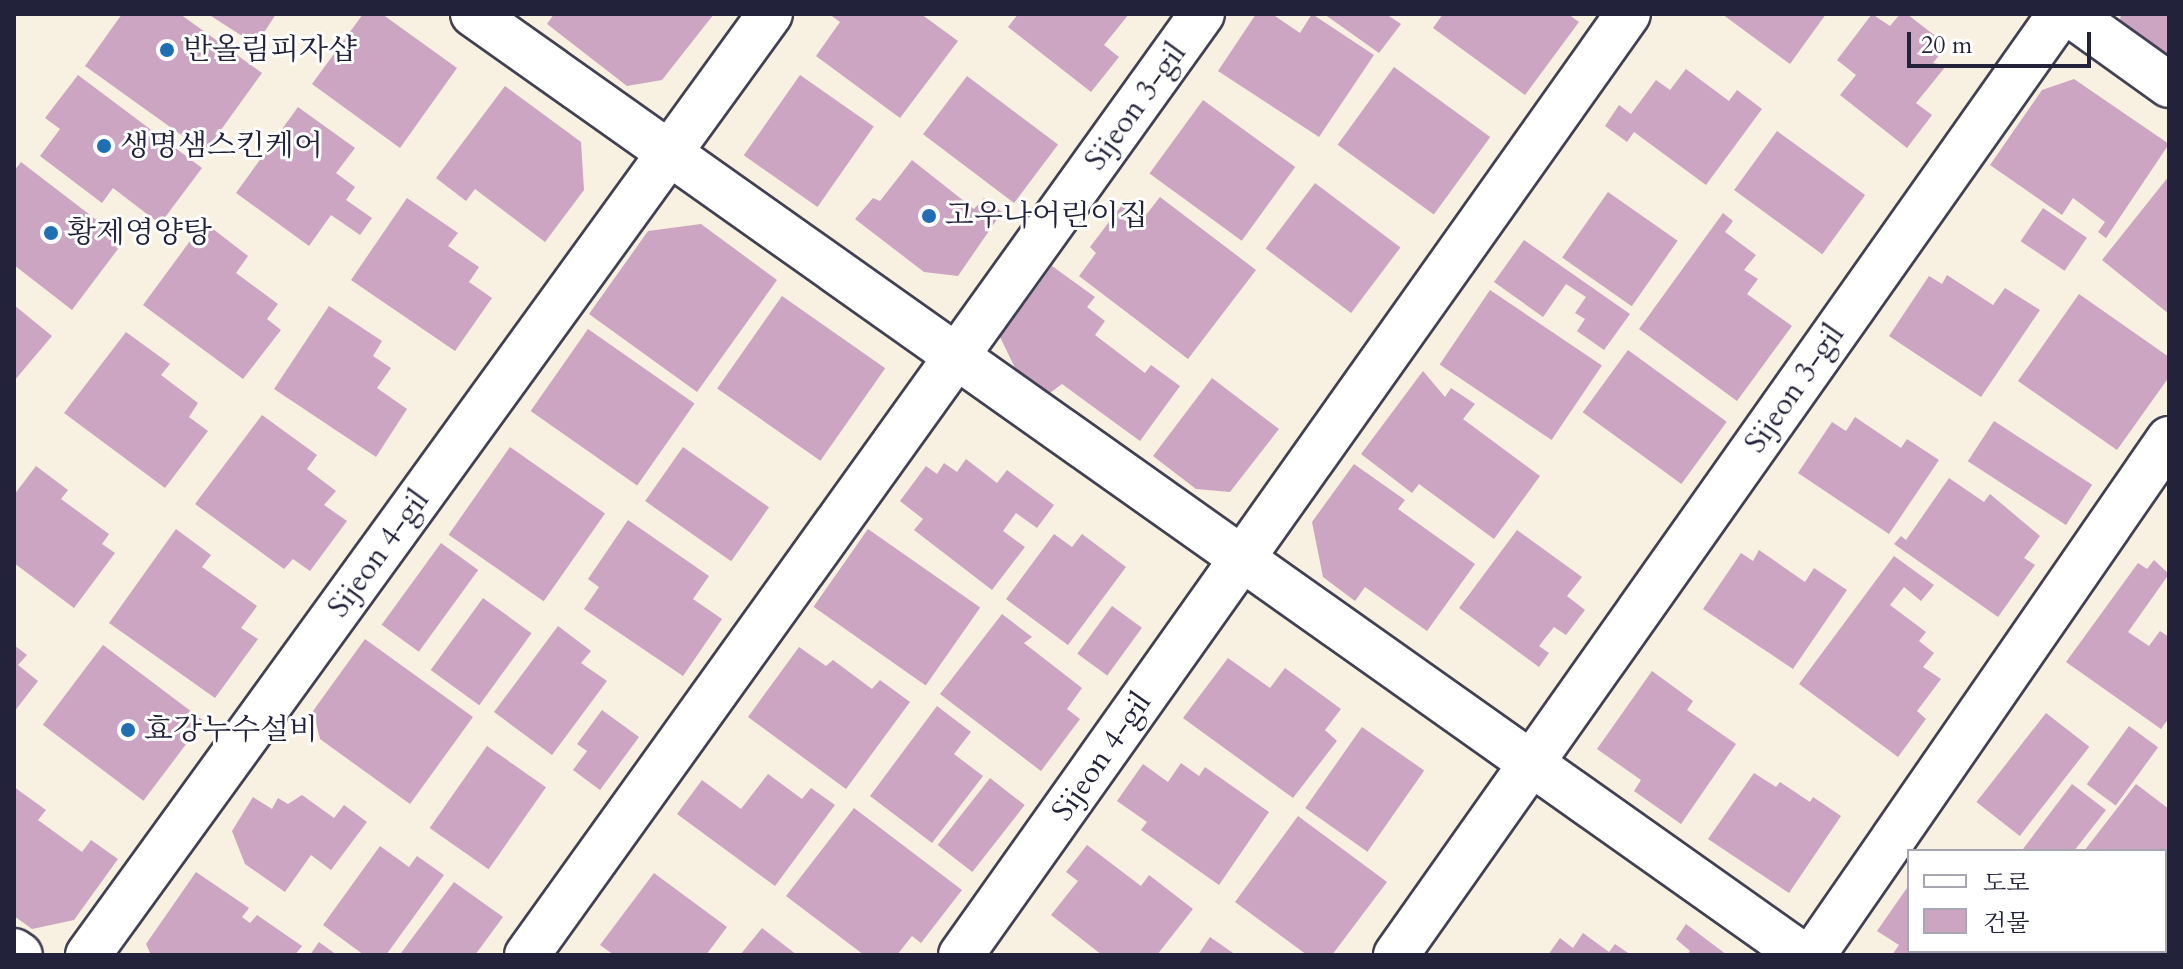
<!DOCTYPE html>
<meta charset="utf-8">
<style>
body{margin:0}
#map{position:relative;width:2183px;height:969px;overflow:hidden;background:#f8f0e1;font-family:Cardo,"Noto Serif KR",serif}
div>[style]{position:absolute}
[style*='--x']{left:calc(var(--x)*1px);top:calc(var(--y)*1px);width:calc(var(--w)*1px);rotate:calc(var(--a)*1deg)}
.building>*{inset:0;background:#cca5c2;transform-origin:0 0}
.roads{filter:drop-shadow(2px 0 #424154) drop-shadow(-2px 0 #424154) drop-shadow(0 2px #424154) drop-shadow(0 -2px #424154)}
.minor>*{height:44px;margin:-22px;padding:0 22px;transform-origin:22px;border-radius:22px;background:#fff}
.dots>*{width:22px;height:22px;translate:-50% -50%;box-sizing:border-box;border:4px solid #fff;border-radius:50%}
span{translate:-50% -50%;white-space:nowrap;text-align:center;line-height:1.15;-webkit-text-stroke:6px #fff;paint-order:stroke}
.poi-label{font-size:30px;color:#22223b}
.left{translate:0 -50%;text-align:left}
.street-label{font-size:30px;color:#22223b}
.frame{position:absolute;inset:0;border:16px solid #22223b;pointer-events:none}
.legend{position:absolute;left:1907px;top:849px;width:260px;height:104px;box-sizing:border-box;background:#fff;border:2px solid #a7a7b1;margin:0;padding:10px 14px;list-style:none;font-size:24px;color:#22223b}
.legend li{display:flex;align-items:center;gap:16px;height:40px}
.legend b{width:40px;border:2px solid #a7a7b1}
.scale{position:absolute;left:1907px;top:32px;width:184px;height:36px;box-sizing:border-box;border:4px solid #22223b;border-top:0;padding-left:10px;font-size:24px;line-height:28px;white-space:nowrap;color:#22223b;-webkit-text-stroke:6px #fff;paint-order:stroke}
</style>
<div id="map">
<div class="building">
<i style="clip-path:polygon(122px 14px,180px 14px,262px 73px,205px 152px,85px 66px)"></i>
<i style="clip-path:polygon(208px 14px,276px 14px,256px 45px)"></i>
<i style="clip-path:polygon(363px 14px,382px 14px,457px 68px,400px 148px,312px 84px)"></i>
<i style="clip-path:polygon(554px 14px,714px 14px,662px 80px,627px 86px,547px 24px)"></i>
<i style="clip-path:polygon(829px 14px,921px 14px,958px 41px,900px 118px,816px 56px,840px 22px)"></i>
<i style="clip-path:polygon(1018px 14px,1129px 14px,1104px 45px,1119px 57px,1091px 92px,1008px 27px)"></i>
<i style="clip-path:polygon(1256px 14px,1272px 14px,1300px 33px,1312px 14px,1374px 55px,1319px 137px,1218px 71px)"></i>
<i style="clip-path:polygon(1324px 14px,1386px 14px,1401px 24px,1379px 53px)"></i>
<i style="clip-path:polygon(1443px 14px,1568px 14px,1579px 22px,1525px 95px,1433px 28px)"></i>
<i style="clip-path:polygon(1722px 14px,1826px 14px,1790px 64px)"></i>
<i style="clip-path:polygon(1872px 14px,1890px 26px,1900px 14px,1907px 14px,1947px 45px,1933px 63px,1946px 66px,1916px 103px,1932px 115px,1907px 148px,1840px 95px,1856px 75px,1837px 60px)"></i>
<i style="clip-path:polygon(2121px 14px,2169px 14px,2169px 61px,2119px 26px)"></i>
<i style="left:1394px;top:67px;width:119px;height:96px;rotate:36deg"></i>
<i style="clip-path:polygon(1686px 69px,1729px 101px,1737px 90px,1762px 109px,1706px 185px,1634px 132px,1627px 142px,1605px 126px,1619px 105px,1631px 114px,1656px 80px,1670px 90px)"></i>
<i style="clip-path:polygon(78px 75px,202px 168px,160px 224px,113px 188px,102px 203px,40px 156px,60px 129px,45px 118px)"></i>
<i style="left:800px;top:75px;width:90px;height:98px;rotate:35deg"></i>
<i style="left:967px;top:76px;width:114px;height:73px;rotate:37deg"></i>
<i style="clip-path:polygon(2074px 79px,2169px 144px,2106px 238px,2098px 232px,2105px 222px,2073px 198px,2062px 215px,1990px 165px,2042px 90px)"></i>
<i style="clip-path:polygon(505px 86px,581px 142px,584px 190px,545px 242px,475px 189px,466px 201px,436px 178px)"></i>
<i style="left:1203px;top:100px;width:114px;height:91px;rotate:36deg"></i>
<i style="clip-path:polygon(298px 107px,355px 148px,336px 173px,355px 187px,346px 200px,372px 218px,360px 235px,331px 215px,309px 246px,236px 193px)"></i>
<i style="left:1777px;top:131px;width:109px;height:73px;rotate:36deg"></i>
<i style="clip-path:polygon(912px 160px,974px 209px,984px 198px,1002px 212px,958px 276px,924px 272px,855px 219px,873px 198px,880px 201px)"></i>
<i style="clip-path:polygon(21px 162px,124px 241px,72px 310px,14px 265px,14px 171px)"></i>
<i style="clip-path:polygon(2169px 176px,2169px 314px,2102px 260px)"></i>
<i style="left:1315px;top:183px;width:107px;height:82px;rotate:37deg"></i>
<i style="left:1608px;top:192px;width:85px;height:80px;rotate:35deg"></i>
<i style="clip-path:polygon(1160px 197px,1256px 270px,1188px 359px,1079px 276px,1096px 253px,1090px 247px,1122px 205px,1142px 220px)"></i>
<i style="clip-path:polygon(407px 198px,458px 233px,448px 246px,479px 267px,469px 282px,492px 298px,455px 351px,351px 280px)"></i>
<i style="left:2043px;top:208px;width:53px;height:40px;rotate:34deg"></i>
<i style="clip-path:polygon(1723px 213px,1733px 221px,1725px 232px,1756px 255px,1744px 270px,1758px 279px,1747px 294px,1792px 326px,1737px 401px,1639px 329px)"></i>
<i style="clip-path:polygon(204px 222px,248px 256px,236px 273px,278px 304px,267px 319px,281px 330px,243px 379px,143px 305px)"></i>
<i style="clip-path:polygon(701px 224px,777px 280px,697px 392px,589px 314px,648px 231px)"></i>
<i style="clip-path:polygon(1524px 240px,1630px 314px,1604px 350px,1577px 331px,1585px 319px,1575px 313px,1586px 297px,1566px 284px,1543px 317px,1494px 282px)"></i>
<i style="clip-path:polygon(1052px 266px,1095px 297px,1087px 307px,1105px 321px,1095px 335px,1145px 373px,1151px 365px,1180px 386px,1140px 441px,1062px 384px,1050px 393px,1017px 372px,1000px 337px)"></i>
<i style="clip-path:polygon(1947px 275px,1993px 305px,2005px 288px,2040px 310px,1981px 397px,1889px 336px,1929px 276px,1942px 284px)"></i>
<i style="left:1490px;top:290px;width:135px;height:90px;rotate:34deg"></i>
<i style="clip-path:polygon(2079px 294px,2169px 357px,2169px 377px,2117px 450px,2018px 381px)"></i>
<i style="left:782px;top:296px;width:126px;height:113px;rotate:35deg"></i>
<i style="clip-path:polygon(14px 305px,52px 336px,14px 381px)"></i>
<i style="clip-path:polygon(329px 306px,382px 341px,373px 356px,391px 368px,377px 388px,407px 409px,376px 457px,274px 389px)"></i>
<i style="left:588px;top:329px;width:130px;height:100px;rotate:35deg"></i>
<i style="clip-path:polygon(126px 332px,170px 364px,161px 375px,198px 403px,189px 417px,208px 431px,165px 488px,64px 413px)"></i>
<i style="left:1628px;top:350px;width:122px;height:77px;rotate:36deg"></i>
<i style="clip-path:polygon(1423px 371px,1445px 397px,1451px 388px,1475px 404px,1463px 419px,1540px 476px,1494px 539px,1419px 484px,1412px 493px,1361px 454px)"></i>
<i style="clip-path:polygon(1212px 378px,1279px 429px,1230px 492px,1196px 489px,1153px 456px)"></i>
<i style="clip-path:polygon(262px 415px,317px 455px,307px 469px,336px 491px,324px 505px,347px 521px,310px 571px,293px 559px,284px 569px,195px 504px)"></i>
<i style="clip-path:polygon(1855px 417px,1901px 448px,1907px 439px,1939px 460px,1889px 534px,1798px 473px,1832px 422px,1846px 431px)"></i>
<i style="left:1994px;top:421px;width:117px;height:48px;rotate:33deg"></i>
<i style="left:510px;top:447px;width:116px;height:107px;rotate:35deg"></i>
<i style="left:683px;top:447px;width:105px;height:66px;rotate:35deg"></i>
<i style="clip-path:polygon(966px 459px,997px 483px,1007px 470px,1054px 505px,1037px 528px,1016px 513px,1003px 531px,1025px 547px,992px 590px,914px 530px,923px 519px,900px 501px,926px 466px,937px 474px,944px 463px,957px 472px)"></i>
<i style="clip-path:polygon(1354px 464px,1405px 500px,1398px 509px,1475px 564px,1427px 631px,1365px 587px,1355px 601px,1323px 577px,1312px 522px)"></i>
<i style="clip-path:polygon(36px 466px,68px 490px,61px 499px,109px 534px,102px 544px,115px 553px,74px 608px,14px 563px,14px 495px)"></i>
<i style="clip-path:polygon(1949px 478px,1984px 502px,1990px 494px,2040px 536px,2024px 558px,2035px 565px,1998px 617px,1894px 544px,1901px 536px,1906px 540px)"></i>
<i style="clip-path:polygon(628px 520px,709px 576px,693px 599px,722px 619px,683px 676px,584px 609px,599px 587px,588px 579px)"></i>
<i style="clip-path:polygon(176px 529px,211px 555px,202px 567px,257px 606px,241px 628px,258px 639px,215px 698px,109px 623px)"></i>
<i style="left:868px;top:529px;width:137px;height:95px;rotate:35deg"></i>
<i style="clip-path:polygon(1517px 530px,1582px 577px,1567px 596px,1585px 610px,1566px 635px,1554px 627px,1539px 646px,1549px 653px,1539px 667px,1459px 608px)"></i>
<i style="clip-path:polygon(1054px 534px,1072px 547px,1082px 534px,1126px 567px,1068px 645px,1006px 599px)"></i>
<i style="left:441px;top:543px;width:46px;height:101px;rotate:36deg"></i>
<i style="clip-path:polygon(1759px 550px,1805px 582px,1814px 568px,1847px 590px,1793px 669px,1703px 609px,1741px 553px,1753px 561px)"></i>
<i style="clip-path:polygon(1894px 556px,1934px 585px,1921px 601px,1904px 587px,1890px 605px,1926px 632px,1919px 641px,1934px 653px,1923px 667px,1941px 679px,1917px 711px,1926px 719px,1898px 757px,1799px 684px)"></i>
<i style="clip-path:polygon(2154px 560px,2169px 574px,2128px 632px,2149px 646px,2160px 631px,2169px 637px,2169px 718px,2161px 729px,2066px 662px,2138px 563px,2147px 569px)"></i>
<i style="left:483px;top:598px;width:60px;height:89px;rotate:36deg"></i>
<i style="left:1112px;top:606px;width:37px;height:59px;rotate:36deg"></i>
<i style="clip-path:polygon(1002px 614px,1032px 637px,1024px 643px,1082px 688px,1067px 709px,1080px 719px,1041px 771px,940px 694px)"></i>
<i style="clip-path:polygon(558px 626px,591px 651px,581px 663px,607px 681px,552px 755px,494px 712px)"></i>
<i style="clip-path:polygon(365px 639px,473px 717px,410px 804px,320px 739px,313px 711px)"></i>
<i style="clip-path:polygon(14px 645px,27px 655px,18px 665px,38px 681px,14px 712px)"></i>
<i style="left:103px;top:645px;width:126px;height:100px;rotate:37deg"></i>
<i style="clip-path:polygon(799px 647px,826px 666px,833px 660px,872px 689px,880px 680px,910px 702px,846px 789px,748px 717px)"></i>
<i style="clip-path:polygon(1228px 658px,1270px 688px,1285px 668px,1341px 709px,1325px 730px,1337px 741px,1293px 798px,1183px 718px)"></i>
<i style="clip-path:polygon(1652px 671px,1693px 701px,1687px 710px,1736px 744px,1681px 824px,1634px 791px,1641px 780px,1597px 749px)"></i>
<i style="clip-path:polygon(937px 706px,971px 732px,954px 754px,983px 776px,932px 843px,870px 796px)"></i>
<i style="clip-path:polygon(602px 710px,639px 737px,600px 790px,573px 770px,587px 751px,577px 744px)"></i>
<i style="left:2046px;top:713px;width:55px;height:113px;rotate:38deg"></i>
<i style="left:2129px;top:726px;width:36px;height:72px;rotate:36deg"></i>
<i style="left:1362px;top:727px;width:76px;height:99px;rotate:35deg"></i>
<i style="left:487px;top:746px;width:72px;height:100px;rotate:35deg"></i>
<i style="clip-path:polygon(1181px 763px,1199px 776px,1205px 767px,1269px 812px,1219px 885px,1141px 830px,1147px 822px,1117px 801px,1143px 764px,1168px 782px)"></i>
<i style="clip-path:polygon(1754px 773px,1776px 787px,1780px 782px,1810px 802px,1813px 797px,1841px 816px,1789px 893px,1708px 839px)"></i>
<i style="clip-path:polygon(768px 774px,802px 799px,811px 788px,835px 805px,775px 886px,677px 814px,702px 780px,741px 809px)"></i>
<i style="left:990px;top:778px;width:44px;height:85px;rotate:38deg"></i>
<i style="clip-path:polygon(2072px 784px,2106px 810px,2074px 851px,2026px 851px,2023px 849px)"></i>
<i style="clip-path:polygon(2136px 784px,2169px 809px,2165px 933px,2165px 851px,2084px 851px)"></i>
<i style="clip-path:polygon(14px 787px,46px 810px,38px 820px,82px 852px,91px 840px,118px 859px,74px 920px,32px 929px,14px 916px)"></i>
<i style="clip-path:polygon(302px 795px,334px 818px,344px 805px,367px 822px,331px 870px,311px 855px,285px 892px,245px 864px,232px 831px,253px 797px,272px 809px,278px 798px,288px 804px)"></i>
<i style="clip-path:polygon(854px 808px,962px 890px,921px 943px,912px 936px,897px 955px,864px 955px,786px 896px)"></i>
<i style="clip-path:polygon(1298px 816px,1387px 882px,1332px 955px,1307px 955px,1235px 902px)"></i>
<i style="clip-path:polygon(1087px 845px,1141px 886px,1149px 875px,1193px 909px,1157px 955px,1102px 955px,1051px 915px,1078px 881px,1066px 872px)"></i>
<i style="clip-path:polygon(380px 846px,409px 867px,417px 856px,444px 875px,386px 955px,364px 955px,323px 925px)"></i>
<i style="clip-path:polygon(196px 872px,249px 908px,242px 917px,250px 923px,257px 915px,302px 946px,295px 955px,151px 955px,146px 944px)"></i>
<i style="clip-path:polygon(654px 873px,727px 927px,706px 955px,614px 955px,600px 945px)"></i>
<i style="clip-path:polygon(454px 882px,503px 917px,475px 955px,404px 955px,401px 953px)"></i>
<i style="clip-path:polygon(1909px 885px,1909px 951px,1998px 951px,1995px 955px,1892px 955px,1899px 945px,1877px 931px)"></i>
<i style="clip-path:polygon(1686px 924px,1727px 955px,1687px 955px,1690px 951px,1676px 939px)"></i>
<i style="clip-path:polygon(762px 928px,797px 955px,740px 955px)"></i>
<i style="clip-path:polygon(1583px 933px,1609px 952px,1615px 944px,1631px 955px,1548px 955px,1560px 938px,1573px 948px)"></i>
<i style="clip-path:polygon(1210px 937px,1236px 955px,1198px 955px)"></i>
<i style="clip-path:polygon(319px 942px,337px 955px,310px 955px)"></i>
<i style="left:2013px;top:951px;width:79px;height:5px"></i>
</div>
<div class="roads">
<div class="minor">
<i style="--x:473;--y:14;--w:1628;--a:35.3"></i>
<i style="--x:2070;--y:14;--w:122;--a:35.6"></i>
<i style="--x:14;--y:951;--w:7;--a:34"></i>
<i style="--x:88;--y:955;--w:1162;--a:-54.07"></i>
<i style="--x:527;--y:955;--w:1158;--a:-54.35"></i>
<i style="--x:961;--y:955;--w:1153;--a:-54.67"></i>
<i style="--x:1396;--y:955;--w:1152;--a:-54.79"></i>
<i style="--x:1813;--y:955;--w:627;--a:-55.4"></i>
</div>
</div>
<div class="dots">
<i style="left:167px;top:50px;background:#1f6fb2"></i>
<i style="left:104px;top:146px;background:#1f6fb2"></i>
<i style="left:929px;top:216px;background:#1f6fb2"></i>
<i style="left:51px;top:233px;background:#1f6fb2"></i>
<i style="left:128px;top:730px;background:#1f6fb2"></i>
</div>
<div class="poi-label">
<span class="left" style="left:183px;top:50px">반올림피자샵</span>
<span class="left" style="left:120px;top:146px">생명샘스킨케어</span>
<span class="left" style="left:945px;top:216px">고우나어린이집</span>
<span class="left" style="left:67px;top:233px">황제영양탕</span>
<span class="left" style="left:144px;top:730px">효강누수설비</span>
</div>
<div class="street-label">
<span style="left:1136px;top:107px;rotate:-54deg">Sijeon 3-gil</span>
<span style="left:1795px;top:389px;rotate:-55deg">Sijeon 3-gil</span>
<span style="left:379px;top:554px;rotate:-54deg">Sijeon 4-gil</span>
<span style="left:1102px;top:757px;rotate:-55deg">Sijeon 4-gil</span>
</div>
<div class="frame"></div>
<ul class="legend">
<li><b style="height:10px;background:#fff"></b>도로</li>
<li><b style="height:22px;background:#cca5c2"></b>건물</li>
</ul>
<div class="scale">20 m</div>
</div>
